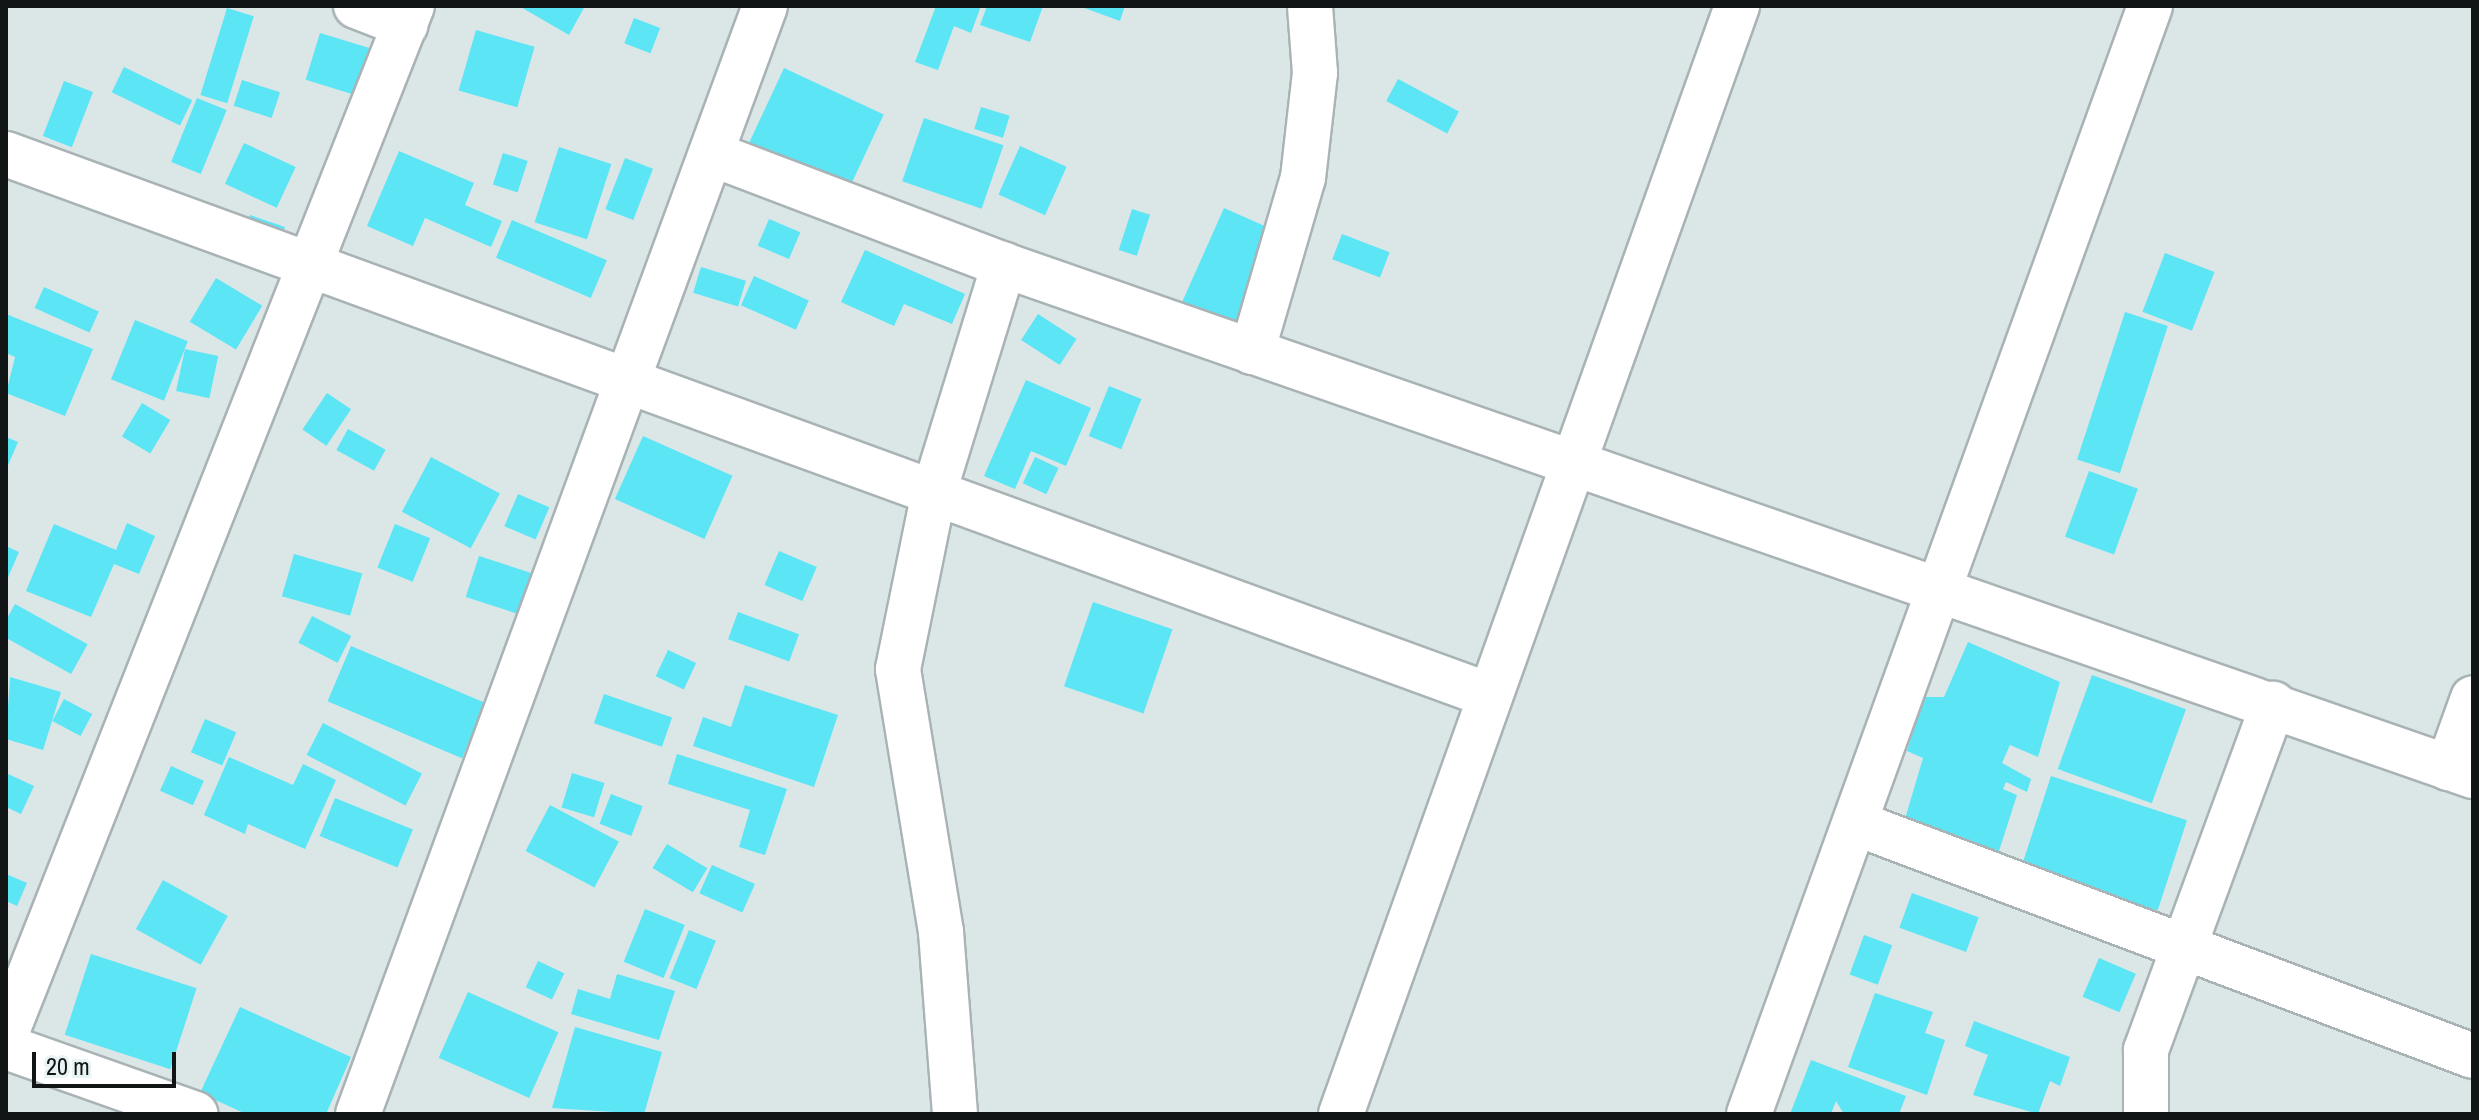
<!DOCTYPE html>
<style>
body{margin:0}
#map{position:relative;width:2479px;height:1120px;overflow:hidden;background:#dbe6e7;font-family:"Archivo Narrow",sans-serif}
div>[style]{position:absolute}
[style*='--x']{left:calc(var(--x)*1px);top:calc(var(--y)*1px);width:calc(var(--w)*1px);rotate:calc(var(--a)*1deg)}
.building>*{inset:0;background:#5be5f5;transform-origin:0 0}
.roads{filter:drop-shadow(2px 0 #a9b3b5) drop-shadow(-2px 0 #a9b3b5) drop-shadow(0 2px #a9b3b5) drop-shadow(0 -2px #a9b3b5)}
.minor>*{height:44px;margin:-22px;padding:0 22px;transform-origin:22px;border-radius:22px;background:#fff}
span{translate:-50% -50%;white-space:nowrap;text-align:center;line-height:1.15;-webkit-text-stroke:6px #e8f3f4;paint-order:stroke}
.frame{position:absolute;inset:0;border:8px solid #111516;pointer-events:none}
.scale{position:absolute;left:32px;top:1052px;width:144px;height:36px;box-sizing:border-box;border:4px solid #111516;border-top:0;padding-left:10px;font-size:24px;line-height:28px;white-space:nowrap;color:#111516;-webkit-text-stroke:6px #e8f3f4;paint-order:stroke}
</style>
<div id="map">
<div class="building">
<i style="clip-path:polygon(519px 6px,585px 6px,569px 35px)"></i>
<i style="clip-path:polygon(936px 6px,981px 6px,971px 33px,954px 26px,938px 70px,915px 62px)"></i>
<i style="clip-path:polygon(987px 6px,1043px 6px,1030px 42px,980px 25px)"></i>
<i style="clip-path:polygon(1079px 6px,1125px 6px,1120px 21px)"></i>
<i style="left:227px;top:8px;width:28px;height:91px;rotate:17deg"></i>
<i style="left:634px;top:18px;width:28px;height:27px;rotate:21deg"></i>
<i style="left:476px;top:30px;width:61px;height:63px;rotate:16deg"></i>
<i style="left:320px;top:33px;width:56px;height:49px;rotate:17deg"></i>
<i style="left:124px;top:67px;width:76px;height:28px;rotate:26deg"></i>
<i style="left:784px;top:68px;width:110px;height:87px;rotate:25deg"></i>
<i style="left:1398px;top:79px;width:69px;height:25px;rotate:28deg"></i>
<i style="left:242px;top:80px;width:40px;height:27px;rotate:18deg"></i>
<i style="left:64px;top:81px;width:31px;height:59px;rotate:21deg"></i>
<i style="left:197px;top:98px;width:32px;height:69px;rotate:22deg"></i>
<i style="left:981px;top:107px;width:30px;height:23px;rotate:17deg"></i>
<i style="left:924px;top:118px;width:84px;height:67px;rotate:19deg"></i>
<i style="left:244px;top:143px;width:57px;height:45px;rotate:25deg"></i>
<i style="left:1020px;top:146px;width:51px;height:53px;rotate:24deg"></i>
<i style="left:559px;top:147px;width:55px;height:79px;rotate:18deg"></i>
<i style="clip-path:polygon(399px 151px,474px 183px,465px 205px,502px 221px,491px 247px,425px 218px,413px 246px,367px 226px)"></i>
<i style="left:503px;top:153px;width:26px;height:33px;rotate:18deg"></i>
<i style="left:625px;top:158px;width:30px;height:55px;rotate:21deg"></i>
<i style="left:1224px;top:208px;width:57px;height:109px;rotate:24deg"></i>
<i style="left:1132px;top:209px;width:19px;height:43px;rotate:18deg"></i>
<i style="left:250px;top:215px;width:37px;height:22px;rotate:19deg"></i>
<i style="left:769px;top:219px;width:34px;height:29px;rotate:23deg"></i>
<i style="left:512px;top:220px;width:103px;height:41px;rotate:23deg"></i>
<i style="left:1342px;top:234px;width:51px;height:27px;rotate:21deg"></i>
<i style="clip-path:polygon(865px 250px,965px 294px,952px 324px,904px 304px,894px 326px,841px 302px)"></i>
<i style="left:2165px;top:253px;width:53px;height:63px;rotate:21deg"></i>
<i style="left:701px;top:267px;width:47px;height:27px;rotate:17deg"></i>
<i style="left:754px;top:276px;width:60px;height:32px;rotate:24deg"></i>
<i style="left:216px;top:278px;width:54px;height:51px;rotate:31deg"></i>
<i style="left:44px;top:287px;width:60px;height:23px;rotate:24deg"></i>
<i style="left:2125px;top:312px;width:45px;height:155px;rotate:18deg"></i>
<i style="clip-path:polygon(6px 314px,93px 349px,65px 416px,6px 393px,15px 357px,6px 353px)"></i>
<i style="left:1038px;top:314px;width:46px;height:31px;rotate:33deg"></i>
<i style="left:135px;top:320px;width:57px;height:64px;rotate:22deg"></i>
<i style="left:185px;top:349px;width:34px;height:43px;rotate:12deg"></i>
<i style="clip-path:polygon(1026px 380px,1091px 408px,1066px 466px,1031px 451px,1015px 489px,984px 476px)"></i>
<i style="left:1109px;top:386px;width:35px;height:54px;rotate:22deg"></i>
<i style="left:327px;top:393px;width:29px;height:44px;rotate:34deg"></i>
<i style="left:142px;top:403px;width:33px;height:39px;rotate:31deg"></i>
<i style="left:348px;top:429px;width:43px;height:24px;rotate:29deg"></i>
<i style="left:643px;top:436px;width:98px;height:69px;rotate:24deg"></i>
<i style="clip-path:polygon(6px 437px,18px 442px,6px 470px)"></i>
<i style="left:431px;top:457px;width:78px;height:62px;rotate:28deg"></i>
<i style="left:1035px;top:457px;width:26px;height:29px;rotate:25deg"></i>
<i style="left:2089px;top:471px;width:52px;height:70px;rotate:20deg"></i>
<i style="left:518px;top:494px;width:34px;height:35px;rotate:23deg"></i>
<i style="clip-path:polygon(127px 523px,155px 536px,139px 574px,114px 564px,91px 617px,26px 591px,54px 524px,116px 550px)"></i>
<i style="left:395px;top:524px;width:38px;height:47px;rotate:22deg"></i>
<i style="clip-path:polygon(6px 546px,19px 552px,6px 582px)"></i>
<i style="left:779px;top:551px;width:41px;height:37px;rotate:23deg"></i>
<i style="left:294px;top:554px;width:71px;height:44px;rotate:16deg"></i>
<i style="left:479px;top:556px;width:59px;height:43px;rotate:18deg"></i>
<i style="left:1093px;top:602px;width:84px;height:89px;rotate:19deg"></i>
<i style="left:15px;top:604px;width:83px;height:34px;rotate:29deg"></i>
<i style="left:738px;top:612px;width:65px;height:29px;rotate:20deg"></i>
<i style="left:312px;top:616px;width:44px;height:30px;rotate:27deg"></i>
<i style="clip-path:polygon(1968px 642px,2060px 682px,2038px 757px,2010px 745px,2002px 763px,2031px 779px,2027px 792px,2006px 782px,2003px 789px,2017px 795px,1999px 851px,1905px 819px,1923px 758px,1907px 751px,1924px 697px,1944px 697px)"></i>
<i style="left:351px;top:646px;width:146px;height:60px;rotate:23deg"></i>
<i style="left:668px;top:650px;width:31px;height:29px;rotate:25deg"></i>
<i style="left:2092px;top:675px;width:100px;height:100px;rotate:20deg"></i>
<i style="clip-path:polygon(10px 677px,61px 692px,43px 750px,6px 739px)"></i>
<i style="clip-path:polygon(745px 685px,838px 715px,814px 787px,693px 746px,703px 717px,731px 727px)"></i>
<i style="left:604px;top:694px;width:72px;height:31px;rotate:19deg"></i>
<i style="left:64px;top:699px;width:32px;height:25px;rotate:28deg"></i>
<i style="left:205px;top:719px;width:34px;height:36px;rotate:23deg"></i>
<i style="left:323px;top:723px;width:111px;height:36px;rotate:27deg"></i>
<i style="clip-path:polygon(677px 754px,787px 789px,765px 855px,739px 847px,750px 810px,668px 784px)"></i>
<i style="clip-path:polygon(229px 757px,293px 785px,303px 764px,336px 780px,305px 849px,248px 824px,245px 834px,204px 815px)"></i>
<i style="left:171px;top:766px;width:36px;height:27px;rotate:24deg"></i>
<i style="clip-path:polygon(6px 773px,34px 786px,21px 814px,6px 807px)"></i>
<i style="left:572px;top:773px;width:34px;height:36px;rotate:17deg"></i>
<i style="left:2051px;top:776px;width:143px;height:95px;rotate:18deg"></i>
<i style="left:611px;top:794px;width:34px;height:32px;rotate:21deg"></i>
<i style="left:335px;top:798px;width:84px;height:41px;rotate:22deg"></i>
<i style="left:550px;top:805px;width:78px;height:52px;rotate:28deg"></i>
<i style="left:667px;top:844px;width:47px;height:28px;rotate:31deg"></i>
<i style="left:712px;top:865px;width:47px;height:31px;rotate:24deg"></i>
<i style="clip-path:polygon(6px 874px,27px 883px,17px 906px,6px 901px)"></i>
<i style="left:163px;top:880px;width:74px;height:56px;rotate:29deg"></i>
<i style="left:1912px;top:893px;width:71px;height:37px;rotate:20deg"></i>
<i style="left:645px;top:909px;width:43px;height:57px;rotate:22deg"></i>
<i style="left:689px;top:930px;width:29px;height:52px;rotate:22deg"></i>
<i style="left:1864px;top:935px;width:30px;height:42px;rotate:20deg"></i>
<i style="left:91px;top:954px;width:111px;height:85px;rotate:18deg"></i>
<i style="left:2099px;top:958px;width:40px;height:42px;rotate:23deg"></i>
<i style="left:538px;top:961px;width:29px;height:29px;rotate:25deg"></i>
<i style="clip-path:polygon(617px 974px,675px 991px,659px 1040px,571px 1014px,578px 989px,610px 999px)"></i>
<i style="left:468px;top:992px;width:99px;height:72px;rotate:24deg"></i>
<i style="clip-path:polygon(1875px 993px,1933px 1012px,1925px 1033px,1945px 1040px,1927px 1095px,1848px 1067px)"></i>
<i style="clip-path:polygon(240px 1007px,351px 1057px,326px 1114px,246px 1114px,200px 1093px)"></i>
<i style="clip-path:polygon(1974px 1021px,2070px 1057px,2060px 1086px,2050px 1081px,2038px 1114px,1973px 1095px,1988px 1055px,1965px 1046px)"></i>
<i style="clip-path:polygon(575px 1027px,662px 1052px,644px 1114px,552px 1108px)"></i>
<i style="clip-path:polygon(1811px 1060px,1906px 1096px,1899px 1114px,1844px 1114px,1836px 1101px,1831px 1114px,1790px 1114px)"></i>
</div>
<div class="roads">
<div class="minor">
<i style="--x:356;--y:6;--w:53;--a:21.2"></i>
<i style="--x:6;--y:154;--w:1578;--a:20.05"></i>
<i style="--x:712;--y:154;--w:312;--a:20.8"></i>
<i style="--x:1004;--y:265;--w:1555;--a:19.18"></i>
<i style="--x:1252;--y:352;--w:181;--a:-73.7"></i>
<i style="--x:1303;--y:178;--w:106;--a:-83.5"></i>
<i style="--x:1315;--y:73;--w:67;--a:-94.3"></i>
<i style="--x:2448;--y:768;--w:74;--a:-70.3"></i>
<i style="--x:1858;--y:824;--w:657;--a:20.67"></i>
<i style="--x:6;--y:1034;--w:1105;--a:-68.45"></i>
<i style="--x:6;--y:1047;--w:201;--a:19.5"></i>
<i style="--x:358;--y:1114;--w:1180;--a:-69.83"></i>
<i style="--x:955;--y:1114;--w:183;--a:-94.4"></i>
<i style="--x:941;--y:932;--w:266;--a:-99.3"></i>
<i style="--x:898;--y:669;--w:181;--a:-78.5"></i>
<i style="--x:934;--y:492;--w:238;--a:-72.9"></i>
<i style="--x:1341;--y:1114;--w:1177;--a:-70.33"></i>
<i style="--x:1749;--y:1114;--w:1178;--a:-70.1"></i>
<i style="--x:2146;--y:1114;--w:64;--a:-90"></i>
<i style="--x:2146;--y:1050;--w:369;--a:-69.8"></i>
</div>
</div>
<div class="frame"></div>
<div class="scale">20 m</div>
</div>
